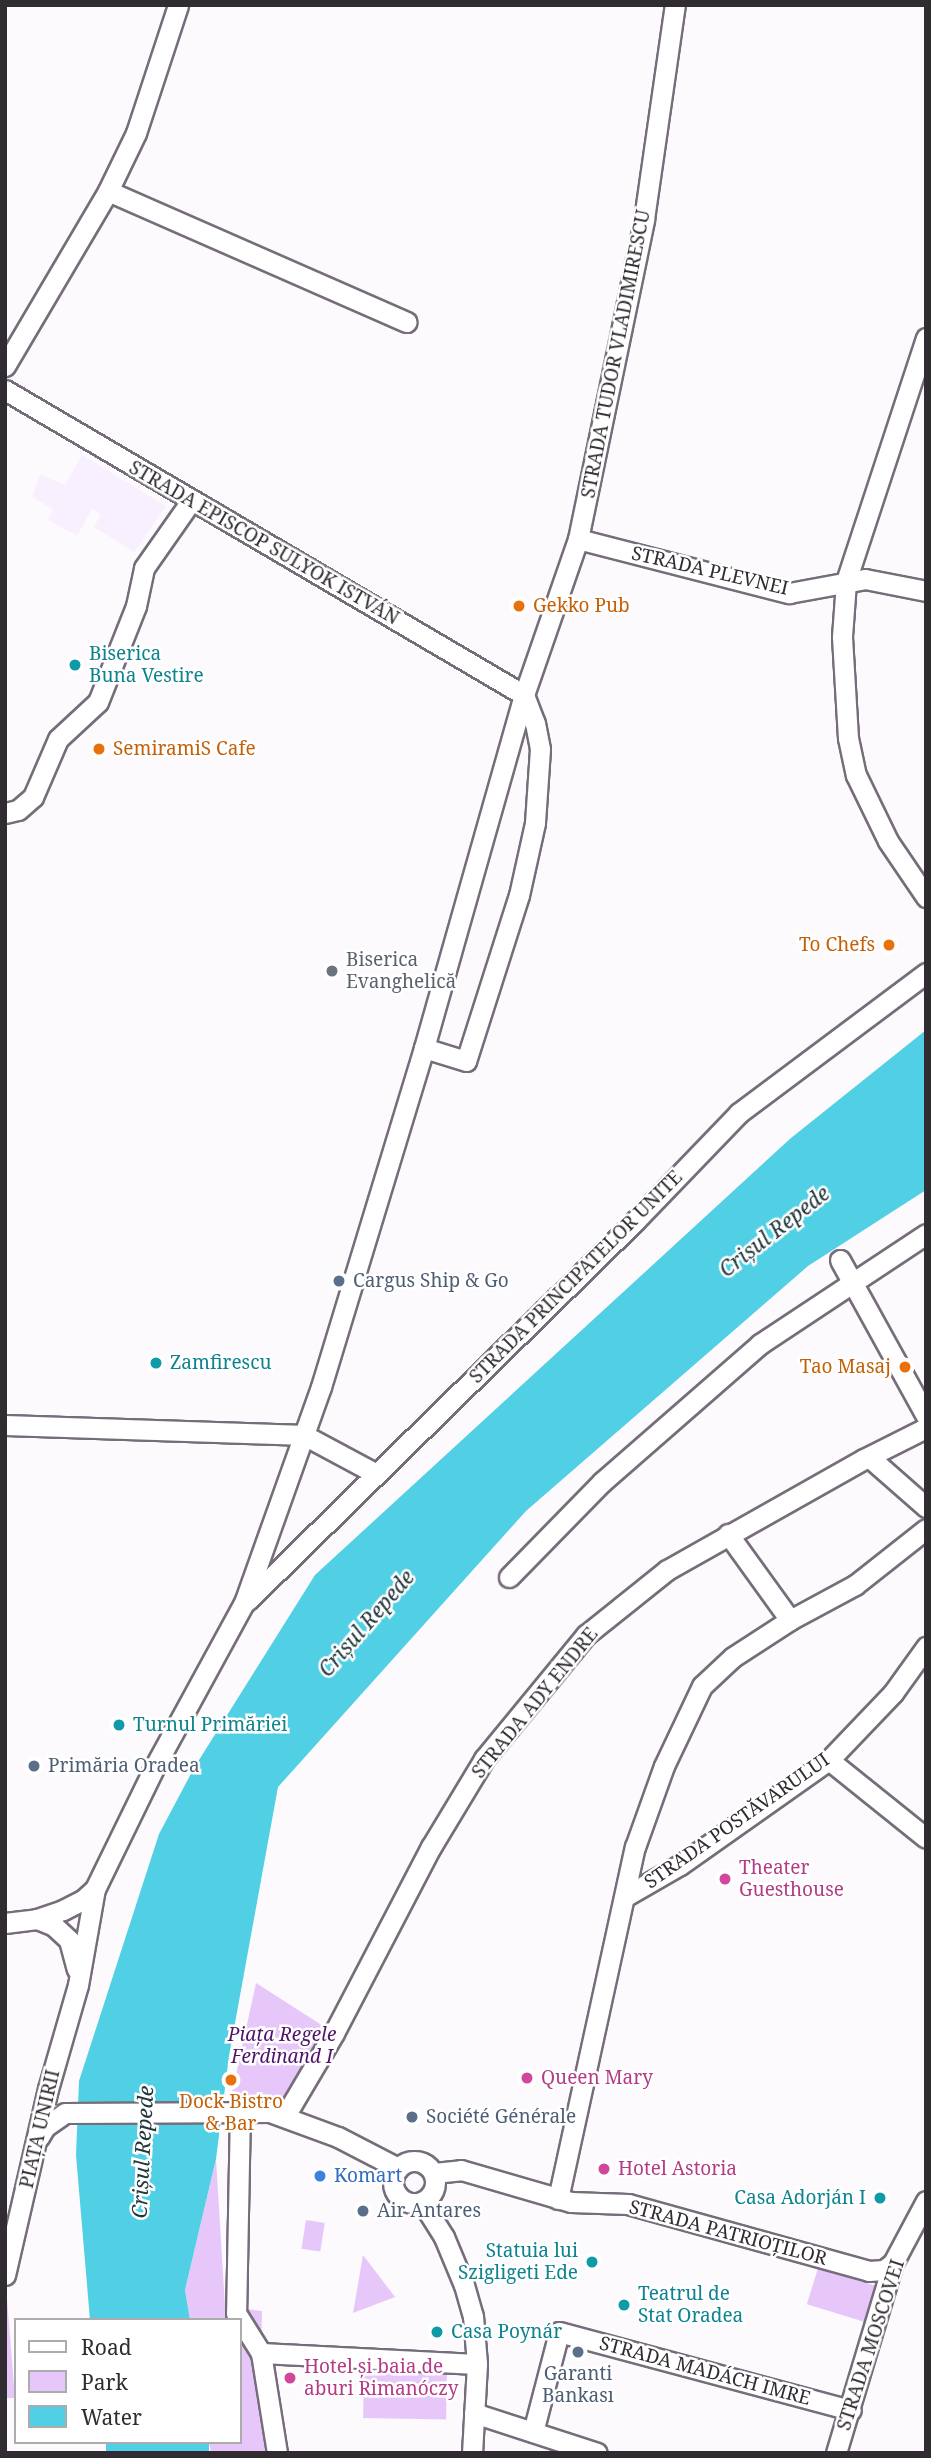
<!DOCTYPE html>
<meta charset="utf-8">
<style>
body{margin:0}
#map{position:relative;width:931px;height:2458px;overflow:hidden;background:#fcfafd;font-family:"Noto Serif",serif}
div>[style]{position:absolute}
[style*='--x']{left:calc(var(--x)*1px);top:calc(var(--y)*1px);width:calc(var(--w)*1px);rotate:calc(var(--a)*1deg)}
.built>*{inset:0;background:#f8f0fe}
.green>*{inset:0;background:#e7c7fa;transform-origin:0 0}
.water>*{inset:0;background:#50cfe5;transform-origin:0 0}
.roads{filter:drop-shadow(2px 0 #766d7b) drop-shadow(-2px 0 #766d7b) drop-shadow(0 2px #766d7b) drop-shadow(0 -2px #766d7b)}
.minor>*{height:19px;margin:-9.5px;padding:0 9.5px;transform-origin:9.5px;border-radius:9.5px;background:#fff}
.minor>.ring{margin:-9.5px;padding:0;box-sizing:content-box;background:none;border:19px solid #fff;border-radius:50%}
.dots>*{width:19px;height:19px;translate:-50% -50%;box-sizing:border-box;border:4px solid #fff;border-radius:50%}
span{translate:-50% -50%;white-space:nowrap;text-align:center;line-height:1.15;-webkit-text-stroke:5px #fff;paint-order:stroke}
.street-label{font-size:19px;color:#302c32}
.food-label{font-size:19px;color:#c56008}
.left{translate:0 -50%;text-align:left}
.right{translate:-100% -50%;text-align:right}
.culture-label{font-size:19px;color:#0d838f}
.worship-label{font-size:19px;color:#5b616d}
.service-label{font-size:19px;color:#4e5e75}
.hotel-label{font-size:19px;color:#b23c85}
.park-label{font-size:19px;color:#50136a;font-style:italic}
.shop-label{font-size:19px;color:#366cbe}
.water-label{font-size:21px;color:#21373b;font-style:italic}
.frame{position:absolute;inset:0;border:7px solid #302c32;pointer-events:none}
.legend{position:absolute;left:14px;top:2318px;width:228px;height:126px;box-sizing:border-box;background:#fff;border:2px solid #acabad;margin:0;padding:9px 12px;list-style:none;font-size:21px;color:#302c32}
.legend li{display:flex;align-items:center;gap:14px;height:35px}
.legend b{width:35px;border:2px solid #acabad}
</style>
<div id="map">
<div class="built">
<i style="clip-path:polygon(82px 455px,166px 506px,134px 552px,94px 527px,101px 514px,92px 509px,77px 536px,48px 520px,53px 509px,32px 497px,40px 474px,65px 485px)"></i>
</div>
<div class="green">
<i style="clip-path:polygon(256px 1983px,334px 2033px,285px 2116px,228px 2111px)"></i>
<i style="clip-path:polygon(216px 2159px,225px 2306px,262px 2311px,261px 2353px,277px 2453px,211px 2453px,209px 2442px,240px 2442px,240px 2320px,190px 2320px,185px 2290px)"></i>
<i style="left:306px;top:2220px;width:19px;height:29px;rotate:9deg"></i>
<i style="clip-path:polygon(363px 2255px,395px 2297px,353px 2313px)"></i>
<i style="left:818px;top:2268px;width:64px;height:38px;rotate:17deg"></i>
<i style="clip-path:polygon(5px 2275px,15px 2398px,5px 2398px)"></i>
<i style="left:364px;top:2367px;width:83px;height:51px;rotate:1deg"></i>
</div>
<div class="water">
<i style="clip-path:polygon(926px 1030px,926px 1190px,808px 1266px,526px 1511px,278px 1787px,229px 2056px,216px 2159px,185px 2290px,190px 2320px,90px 2320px,76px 2155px,79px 2081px,159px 1834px,194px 1768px,315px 1575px,791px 1138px)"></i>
<i style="left:106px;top:2442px;width:103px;height:11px"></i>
</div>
<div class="roads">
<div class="minor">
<i style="--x:108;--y:191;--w:326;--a:23.7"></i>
<i style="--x:926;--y:338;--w:257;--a:108.2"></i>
<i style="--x:846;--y:582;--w:55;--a:94.2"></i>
<i style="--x:842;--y:637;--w:101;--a:86.6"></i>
<i style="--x:848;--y:738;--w:38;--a:78"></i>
<i style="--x:856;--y:775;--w:73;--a:64.1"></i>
<i style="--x:888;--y:841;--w:68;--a:55.8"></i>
<i style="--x:5;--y:366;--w:203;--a:-59.5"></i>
<i style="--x:108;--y:191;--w:64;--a:-64.2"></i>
<i style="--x:136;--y:133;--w:135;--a:-71.8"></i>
<i style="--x:5;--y:390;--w:602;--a:30.44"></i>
<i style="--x:524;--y:695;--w:30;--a:69"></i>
<i style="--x:535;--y:723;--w:26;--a:79"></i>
<i style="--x:540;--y:749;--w:74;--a:93.9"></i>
<i style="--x:535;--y:823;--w:74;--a:102.5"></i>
<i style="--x:519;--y:895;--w:174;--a:107.7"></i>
<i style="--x:466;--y:1061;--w:44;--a:-162.8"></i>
<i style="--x:578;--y:539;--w:218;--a:14.4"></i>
<i style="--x:789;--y:593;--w:77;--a:-10.4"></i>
<i style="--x:865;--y:579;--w:62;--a:11.1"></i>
<i style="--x:5;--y:813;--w:13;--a:-13"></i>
<i style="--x:18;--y:810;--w:20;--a:-41"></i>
<i style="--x:33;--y:797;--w:63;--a:-66.7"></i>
<i style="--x:58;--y:739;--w:54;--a:-42.8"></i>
<i style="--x:98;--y:702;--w:103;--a:-68.4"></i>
<i style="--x:136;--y:606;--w:39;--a:-78"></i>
<i style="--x:144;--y:568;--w:82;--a:-55"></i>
<i style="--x:840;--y:1260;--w:178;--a:61.1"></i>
<i style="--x:5;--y:1425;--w:299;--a:1.9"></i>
<i style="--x:304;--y:1435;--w:81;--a:28.2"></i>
<i style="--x:869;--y:1457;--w:76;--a:41.3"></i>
<i style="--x:728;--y:1534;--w:106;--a:54.2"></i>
<i style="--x:509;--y:1577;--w:133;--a:-45.6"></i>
<i style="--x:602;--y:1482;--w:210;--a:-41.1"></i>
<i style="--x:760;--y:1344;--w:199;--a:-33.5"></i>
<i style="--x:248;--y:1600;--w:542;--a:-44.4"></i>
<i style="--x:635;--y:1221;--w:150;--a:-46.1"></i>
<i style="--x:739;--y:1113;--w:234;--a:-36.8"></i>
<i style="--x:829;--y:1760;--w:124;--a:38.8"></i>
<i style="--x:626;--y:1896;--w:62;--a:-29.9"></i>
<i style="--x:680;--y:1865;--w:182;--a:-35.2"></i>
<i style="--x:829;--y:1760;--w:93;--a:-46.3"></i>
<i style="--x:893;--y:1693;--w:57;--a:-54.3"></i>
<i style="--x:37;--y:1919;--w:18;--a:22"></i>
<i style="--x:54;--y:1926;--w:21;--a:43"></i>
<i style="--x:69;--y:1940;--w:30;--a:75"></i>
<i style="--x:5;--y:1923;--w:32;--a:-7"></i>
<i style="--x:37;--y:1919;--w:28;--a:-19"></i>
<i style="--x:63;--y:1910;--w:22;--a:-27"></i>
<i style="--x:83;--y:1900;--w:16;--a:-43"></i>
<i style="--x:240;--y:2110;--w:203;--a:91.1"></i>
<i style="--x:236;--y:2313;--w:47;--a:58"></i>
<i style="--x:261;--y:2353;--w:101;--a:80.9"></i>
<i style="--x:285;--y:2116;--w:96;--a:-59.4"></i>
<i style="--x:334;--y:2033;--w:210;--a:-62.5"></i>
<i style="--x:431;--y:1847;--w:103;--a:-58.9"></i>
<i style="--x:484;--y:1759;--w:161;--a:-50.6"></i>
<i style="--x:586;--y:1635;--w:104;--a:-38.7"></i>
<i style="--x:667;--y:1570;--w:226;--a:-29.4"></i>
<i style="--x:864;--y:1459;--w:69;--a:-26.6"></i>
<i style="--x:39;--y:2137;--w:12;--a:-59"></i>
<i style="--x:45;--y:2127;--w:24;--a:-35"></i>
<i style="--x:65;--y:2113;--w:205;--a:-0.3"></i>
<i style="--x:270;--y:2112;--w:72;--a:20.2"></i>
<i style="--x:338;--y:2137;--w:68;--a:27.3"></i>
<i class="ring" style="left:393px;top:2161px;width:23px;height:23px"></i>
<i style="--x:434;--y:2173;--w:27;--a:-6"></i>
<i style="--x:461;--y:2170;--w:115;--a:16.2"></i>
<i style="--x:571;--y:2202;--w:57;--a:2"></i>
<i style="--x:628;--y:2204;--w:250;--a:15.5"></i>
<i style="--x:869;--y:2271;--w:15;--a:-4"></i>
<i style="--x:884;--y:2270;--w:11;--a:-38"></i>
<i style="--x:558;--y:2199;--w:360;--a:-77.7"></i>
<i style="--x:635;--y:1847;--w:86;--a:-70.3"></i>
<i style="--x:664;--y:1766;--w:89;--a:-64.6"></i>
<i style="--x:702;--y:1686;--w:42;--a:-43.1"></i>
<i style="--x:733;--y:1657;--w:68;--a:-33"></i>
<i style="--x:790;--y:1620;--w:74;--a:-28.3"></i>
<i style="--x:855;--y:1585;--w:90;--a:-38.3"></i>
<i style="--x:422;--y:2202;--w:41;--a:57.8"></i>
<i style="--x:444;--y:2237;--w:52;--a:67.4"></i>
<i style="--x:464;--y:2285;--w:32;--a:74"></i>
<i style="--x:473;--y:2316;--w:48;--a:85.2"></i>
<i style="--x:477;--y:2364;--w:89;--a:93.2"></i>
<i style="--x:5;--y:2275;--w:191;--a:-77"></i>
<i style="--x:48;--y:2089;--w:108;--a:-73.9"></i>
<i style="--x:78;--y:1985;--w:97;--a:-80"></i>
<i style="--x:95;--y:1889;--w:137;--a:-64"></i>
<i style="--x:155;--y:1766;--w:186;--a:-61.4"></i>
<i style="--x:244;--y:1603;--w:229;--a:-70.4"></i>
<i style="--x:321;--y:1387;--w:354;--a:-73.1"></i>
<i style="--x:424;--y:1048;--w:367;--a:-74.2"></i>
<i style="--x:524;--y:695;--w:165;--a:-70.9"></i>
<i style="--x:578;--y:539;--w:327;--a:-78.3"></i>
<i style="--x:644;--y:219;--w:216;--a:-81.8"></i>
<i style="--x:261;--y:2353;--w:216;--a:2.9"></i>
<i style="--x:474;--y:2413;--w:129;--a:18"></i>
<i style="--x:533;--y:2432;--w:103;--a:-75.4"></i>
<i style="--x:559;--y:2332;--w:302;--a:15"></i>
<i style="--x:836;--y:2453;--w:198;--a:-73.3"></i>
<i style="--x:893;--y:2263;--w:70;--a:-62"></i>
</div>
</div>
<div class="dots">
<i style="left:519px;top:606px;background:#e8710a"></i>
<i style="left:75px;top:665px;background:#0f9aa8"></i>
<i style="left:99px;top:749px;background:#e8710a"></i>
<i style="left:889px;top:945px;background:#e8710a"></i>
<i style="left:332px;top:971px;background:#6b7280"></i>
<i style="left:339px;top:1281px;background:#5c6f8a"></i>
<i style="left:156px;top:1363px;background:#0f9aa8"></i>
<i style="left:905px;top:1367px;background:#e8710a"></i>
<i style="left:119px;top:1725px;background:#0f9aa8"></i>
<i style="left:34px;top:1766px;background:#5c6f8a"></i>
<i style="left:725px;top:1879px;background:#d1479c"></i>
<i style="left:527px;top:2078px;background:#d1479c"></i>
<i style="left:231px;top:2080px;background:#e8710a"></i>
<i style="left:412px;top:2117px;background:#5c6f8a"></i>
<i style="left:604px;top:2169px;background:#d1479c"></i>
<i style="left:320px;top:2176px;background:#3f7fe0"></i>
<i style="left:880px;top:2198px;background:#0f9aa8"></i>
<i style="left:363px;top:2211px;background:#5c6f8a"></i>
<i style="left:592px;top:2262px;background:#0f9aa8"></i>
<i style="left:624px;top:2305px;background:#0f9aa8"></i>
<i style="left:437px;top:2332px;background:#0f9aa8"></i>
<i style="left:578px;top:2352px;background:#5c6f8a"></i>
<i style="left:290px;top:2378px;background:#d1479c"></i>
</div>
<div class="street-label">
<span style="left:616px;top:354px;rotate:-79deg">STRADA TUDOR VLADIMIRESCU</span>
<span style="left:264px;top:543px;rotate:30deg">STRADA EPISCOP SULYOK ISTVÁN</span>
<span style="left:710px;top:571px;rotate:13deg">STRADA PLEVNEI</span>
<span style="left:576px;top:1277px;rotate:-45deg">STRADA PRINCIPATELOR UNITE</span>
<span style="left:535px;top:1703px;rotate:-51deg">STRADA ADY ENDRE</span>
<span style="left:737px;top:1821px;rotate:-35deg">STRADA POSTĂVARULUI</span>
<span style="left:40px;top:2129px;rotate:-77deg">PIAȚA UNIRII</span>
<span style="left:728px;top:2233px;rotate:15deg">STRADA PATRIOȚILOR</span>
<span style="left:871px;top:2345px;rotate:-72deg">STRADA MOSCOVEI</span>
<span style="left:705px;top:2371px;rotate:15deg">STRADA MADÁCH IMRE</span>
</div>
<div class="food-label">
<span class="left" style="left:533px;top:606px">Gekko Pub</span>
<span class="left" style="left:113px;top:749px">SemiramiS Cafe</span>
<span class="right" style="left:875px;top:945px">To Chefs</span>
<span class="right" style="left:891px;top:1367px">Tao Masaj</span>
<span style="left:231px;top:2113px">Dock Bistro<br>&amp; Bar</span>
</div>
<div class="culture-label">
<span class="left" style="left:89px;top:665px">Biserica<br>Buna Vestire</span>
<span class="left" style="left:170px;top:1363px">Zamfirescu</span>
<span class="left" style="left:133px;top:1725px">Turnul Primăriei</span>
<span class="right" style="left:866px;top:2198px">Casa Adorján I</span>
<span class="right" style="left:578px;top:2262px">Statuia lui<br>Szigligeti Ede</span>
<span class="left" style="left:638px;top:2305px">Teatrul de<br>Stat Oradea</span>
<span class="left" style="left:451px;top:2332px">Casa Poynár</span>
</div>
<div class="worship-label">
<span class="left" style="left:346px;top:971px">Biserica<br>Evanghelică</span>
</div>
<div class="service-label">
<span class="left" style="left:353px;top:1281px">Cargus Ship &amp; Go</span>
<span class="left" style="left:48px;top:1766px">Primăria Oradea</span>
<span class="left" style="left:426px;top:2117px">Société Générale</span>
<span class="left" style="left:377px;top:2211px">Air Antares</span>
<span style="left:578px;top:2385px">Garanti<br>Bankası</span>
</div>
<div class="hotel-label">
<span class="left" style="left:739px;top:1879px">Theater<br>Guesthouse</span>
<span class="left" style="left:541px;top:2078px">Queen Mary</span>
<span class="left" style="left:618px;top:2169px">Hotel Astoria</span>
<span class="left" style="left:304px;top:2378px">Hotel și baia de<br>aburi Rimanóczy</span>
</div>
<div class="park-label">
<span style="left:282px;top:2046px">Piața Regele<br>Ferdinand I</span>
</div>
<div class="shop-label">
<span class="left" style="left:334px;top:2176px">Komart</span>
</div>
<div class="water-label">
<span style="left:774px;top:1231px;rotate:-38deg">Crișul Repede</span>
<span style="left:366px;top:1623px;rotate:-49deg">Crișul Repede</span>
<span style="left:142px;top:2152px;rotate:-87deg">Crișul Repede</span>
</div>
<div class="frame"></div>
<ul class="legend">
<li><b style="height:9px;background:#fff"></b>Road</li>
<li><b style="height:19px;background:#e7c7fa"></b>Park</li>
<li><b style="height:19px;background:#50cfe5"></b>Water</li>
</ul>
</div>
